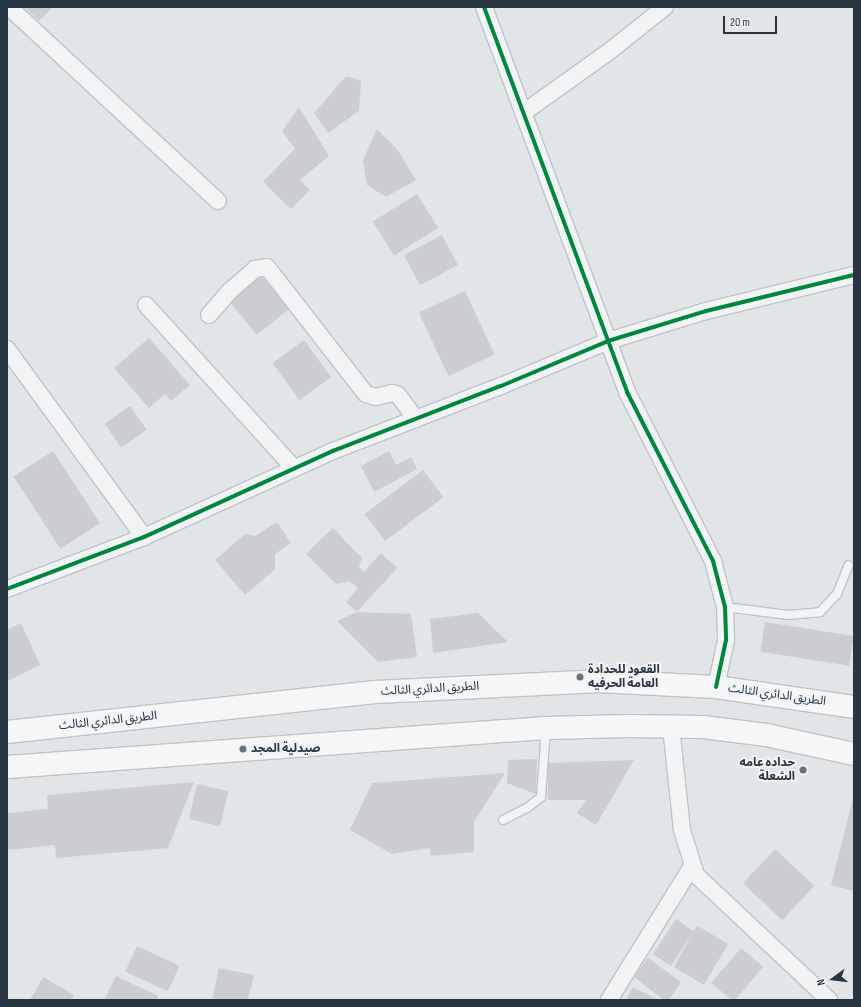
<!DOCTYPE html>
<meta charset="utf-8">
<style>
body{margin:0}
#map{position:relative;width:861px;height:1007px;overflow:hidden;background:#e2e5e8;font-family:"Sofia Sans Condensed","Noto Sans Arabic",sans-serif}
div>[style]{position:absolute}
[style*='--x']{left:calc(var(--x)*1px);top:calc(var(--y)*1px);width:calc(var(--w)*1px);rotate:calc(var(--a)*1deg)}
.building>*{inset:0;background:#cbcdd0;transform-origin:0 0}
.roads{filter:drop-shadow(1px 0 #c0c3c6) drop-shadow(-1px 0 #c0c3c6) drop-shadow(0 1px #c0c3c6) drop-shadow(0 -1px #c0c3c6)}
.lane>*{height:8px;margin:-4px;padding:0 4px;transform-origin:4px;border-radius:4px;background:#f2f3f4}
.street>*{height:16px;margin:-8px;padding:0 8px;transform-origin:8px;border-radius:8px;background:#f2f3f4}
.primary>*{height:22px;margin:-11px;padding:0 11px;transform-origin:11px;border-radius:11px;background:#f6f6f7}
.cycleway>*{height:4px;margin:-2px;padding:0 2px;transform-origin:2px;border-radius:2px;background:#00873e}
.dots>*{width:11px;height:11px;translate:-50% -50%;box-sizing:border-box;border:2px solid #f0f4f7;border-radius:50%}
span{translate:-50% -50%;white-space:nowrap;text-align:center;line-height:1.15;-webkit-text-stroke:4px #f0f4f7;paint-order:stroke}
.poi-label{font-size:12px;color:#273543;font-weight:700}
.left{translate:0 -50%;text-align:left}
.right{translate:-100% -50%;text-align:right}
.street-label{font-size:12px;color:#273543}
.frame{position:absolute;inset:0;border:8px solid #273543;pointer-events:none}
.north{position:absolute;left:813px;top:959px;width:40px;height:40px;-webkit-text-stroke:3px #f0f4f7;paint-order:stroke;rotate:255deg;font-size:11px;font-weight:700;line-height:16px;text-align:center;color:#273543}
.north::after{content:'';display:block;margin:auto;width:14px;height:18px;background:#273543;clip-path:polygon(50% 0,100% 100%,50% 72%,0 100%)}
.scale{position:absolute;left:723px;top:16px;width:54px;height:18px;box-sizing:border-box;border:2px solid #273543;border-top:0;padding-left:5px;font-size:12px;line-height:14px;white-space:nowrap;color:#273543;-webkit-text-stroke:3px #f0f4f7;paint-order:stroke}
</style>
<div id="map">
<div class="building">
<i style="clip-path:polygon(25px 7px,53px 7px,39px 21px)"></i>
<i style="clip-path:polygon(346px 76px,361px 81px,359px 111px,328px 133px,314px 113px)"></i>
<i style="clip-path:polygon(299px 107px,329px 156px,300px 180px,310px 190px,291px 209px,263px 182px,295px 149px,282px 131px)"></i>
<i style="clip-path:polygon(377px 129px,397px 149px,416px 180px,386px 197px,367px 185px,363px 160px)"></i>
<i style="left:417px;top:194px;width:40px;height:52px;rotate:58deg"></i>
<i style="left:442px;top:235px;width:34px;height:43px;rotate:62deg"></i>
<i style="left:261px;top:275px;width:44px;height:41px;rotate:51deg"></i>
<i style="left:465px;top:291px;width:70px;height:51px;rotate:65deg"></i>
<i style="clip-path:polygon(149px 338px,190px 385px,171px 401px,165px 394px,149px 408px,114px 368px)"></i>
<i style="left:304px;top:340px;width:46px;height:39px;rotate:54deg"></i>
<i style="left:130px;top:406px;width:29px;height:31px;rotate:55deg"></i>
<i style="left:53px;top:451px;width:86px;height:47px;rotate:57deg"></i>
<i style="clip-path:polygon(389px 451px,396px 465px,411px 457px,417px 469px,374px 492px,361px 466px)"></i>
<i style="left:423px;top:470px;width:34px;height:73px;rotate:53deg"></i>
<i style="clip-path:polygon(277px 522px,291px 543px,275px 554px,275px 569px,245px 595px,215px 560px,245px 534px,255px 536px)"></i>
<i style="clip-path:polygon(333px 528px,362px 558px,359px 567px,364px 572px,381px 553px,397px 568px,357px 612px,346px 602px,358px 588px,349px 581px,336px 584px,306px 554px)"></i>
<i style="clip-path:polygon(357px 612px,411px 614px,417px 657px,378px 662px,337px 621px)"></i>
<i style="clip-path:polygon(478px 613px,508px 642px,433px 653px,430px 619px)"></i>
<i style="left:765px;top:622px;width:90px;height:30px;rotate:9deg"></i>
<i style="clip-path:polygon(21px 623px,40px 665px,7px 681px,7px 630px)"></i>
<i style="clip-path:polygon(537px 759px,536px 794px,507px 783px,508px 760px)"></i>
<i style="clip-path:polygon(634px 760px,596px 825px,577px 813px,586px 800px,548px 800px,548px 763px)"></i>
<i style="clip-path:polygon(505px 773px,474px 822px,474px 852px,431px 856px,430px 848px,392px 854px,350px 830px,372px 783px)"></i>
<i style="clip-path:polygon(194px 782px,168px 848px,56px 858px,55px 845px,7px 850px,7px 813px,48px 809px,47px 795px)"></i>
<i style="left:197px;top:784px;width:32px;height:36px;rotate:13deg"></i>
<i style="clip-path:polygon(853px 798px,854px 798px,854px 891px,831px 885px)"></i>
<i style="left:775px;top:849px;width:54px;height:47px;rotate:43deg"></i>
<i style="clip-path:polygon(676px 919px,693px 931px,698px 926px,728px 944px,704px 985px,674px 967px,692px 934px,671px 966px,653px 954px)"></i>
<i style="left:137px;top:946px;width:47px;height:28px;rotate:25deg"></i>
<i style="clip-path:polygon(741px 948px,763px 967px,735px 1000px,732px 1000px,711px 983px)"></i>
<i style="clip-path:polygon(648px 958px,681px 982px,669px 1000px,664px 1000px,634px 977px)"></i>
<i style="clip-path:polygon(219px 968px,254px 975px,248px 1000px,212px 1000px)"></i>
<i style="clip-path:polygon(116px 976px,158px 996px,157px 1000px,104px 1000px)"></i>
<i style="clip-path:polygon(43px 977px,74px 995px,71px 1000px,30px 1000px)"></i>
<i style="clip-path:polygon(633px 987px,658px 1000px,626px 1000px)"></i>
</div>
<div class="roads">
<div class="lane">
<i style="--x:725;--y:607;--w:64;--a:7.2"></i>
<i style="--x:788;--y:615;--w:32;--a:-5"></i>
<i style="--x:820;--y:612;--w:25;--a:-47"></i>
<i style="--x:837;--y:594;--w:31;--a:-68"></i>
<i style="--x:503;--y:820;--w:27;--a:-27"></i>
<i style="--x:527;--y:808;--w:18;--a:-38"></i>
<i style="--x:541;--y:797;--w:68;--a:-85.8"></i>
</div>
<div class="street">
<i style="--x:9;--y:7;--w:285;--a:42.9"></i>
<i style="--x:484;--y:7;--w:411;--a:69.6"></i>
<i style="--x:627;--y:392;--w:190;--a:63"></i>
<i style="--x:713;--y:561;--w:48;--a:75.4"></i>
<i style="--x:725;--y:607;--w:33;--a:88"></i>
<i style="--x:726;--y:640;--w:48;--a:102"></i>
<i style="--x:523;--y:113;--w:108;--a:-35.6"></i>
<i style="--x:611;--y:50;--w:69;--a:-38.5"></i>
<i style="--x:146;--y:305;--w:220;--a:47.8"></i>
<i style="--x:209;--y:315;--w:33;--a:-49"></i>
<i style="--x:231;--y:290;--w:32;--a:-41"></i>
<i style="--x:255;--y:269;--w:12;--a:-9"></i>
<i style="--x:267;--y:267;--w:161;--a:52.1"></i>
<i style="--x:366;--y:394;--w:10;--a:17"></i>
<i style="--x:376;--y:397;--w:16;--a:-14"></i>
<i style="--x:392;--y:393;--w:6;--a:18"></i>
<i style="--x:398;--y:395;--w:30;--a:53"></i>
<i style="--x:7;--y:349;--w:233;--a:53.9"></i>
<i style="--x:7;--y:589;--w:147;--a:-20.8"></i>
<i style="--x:144;--y:537;--w:208;--a:-24.5"></i>
<i style="--x:333;--y:451;--w:180;--a:-21.2"></i>
<i style="--x:501;--y:386;--w:116;--a:-22.8"></i>
<i style="--x:608;--y:341;--w:102;--a:-17"></i>
<i style="--x:706;--y:311;--w:152;--a:-13.7"></i>
<i style="--x:671;--y:726;--w:105;--a:84"></i>
<i style="--x:682;--y:830;--w:47;--a:72.7"></i>
<i style="--x:696;--y:875;--w:183;--a:43.2"></i>
<i style="--x:609;--y:1000;--w:158;--a:-58.2"></i>
</div>
<div class="primary">
<i style="--x:7;--y:732;--w:371;--a:-6.2"></i>
<i style="--x:376;--y:692;--w:221;--a:-2.8"></i>
<i style="--x:597;--y:681;--w:119;--a:2.9"></i>
<i style="--x:716;--y:687;--w:139;--a:8.2"></i>
<i style="--x:7;--y:767;--w:540;--a:-4.14"></i>
<i style="--x:546;--y:728;--w:82;--a:-1.4"></i>
<i style="--x:628;--y:726;--w:75;--a:0.8"></i>
<i style="--x:703;--y:727;--w:64;--a:7.2"></i>
<i style="--x:766;--y:735;--w:90;--a:12.2"></i>
</div>
</div>
<div class="cycleway">
<i style="--x:484;--y:7;--w:411;--a:69.6"></i>
<i style="--x:627;--y:392;--w:190;--a:63"></i>
<i style="--x:713;--y:561;--w:48;--a:75.4"></i>
<i style="--x:725;--y:607;--w:33;--a:88"></i>
<i style="--x:726;--y:640;--w:48;--a:102"></i>
<i style="--x:7;--y:589;--w:147;--a:-20.8"></i>
<i style="--x:144;--y:537;--w:208;--a:-24.5"></i>
<i style="--x:333;--y:451;--w:180;--a:-21.2"></i>
<i style="--x:501;--y:386;--w:116;--a:-22.8"></i>
<i style="--x:608;--y:341;--w:102;--a:-17"></i>
<i style="--x:706;--y:311;--w:152;--a:-13.7"></i>
</div>
<div class="dots">
<i style="left:580px;top:677px;background:#68737d"></i>
<i style="left:243px;top:749px;background:#68737d"></i>
<i style="left:803px;top:770px;background:#68737d"></i>
</div>
<div class="poi-label">
<span class="left" style="left:588px;top:677px">القعود للحدادة<br>العامة الحرفيه</span>
<span class="left" style="left:251px;top:749px">صيدلية المجد</span>
<span class="right" style="left:795px;top:770px">حداده عامه<br>الشعلة</span>
</div>
<div class="street-label">
<span style="left:430px;top:689px;rotate:-3deg">الطريق الدائري الثالث</span>
<span style="left:777px;top:695px;rotate:8deg">الطريق الدائري الثالث</span>
<span style="left:108px;top:721px;rotate:-6deg">الطريق الدائري الثالث</span>
</div>
<div class="frame"></div>
<div class="north">N</div>
<div class="scale">20 m</div>
</div>
